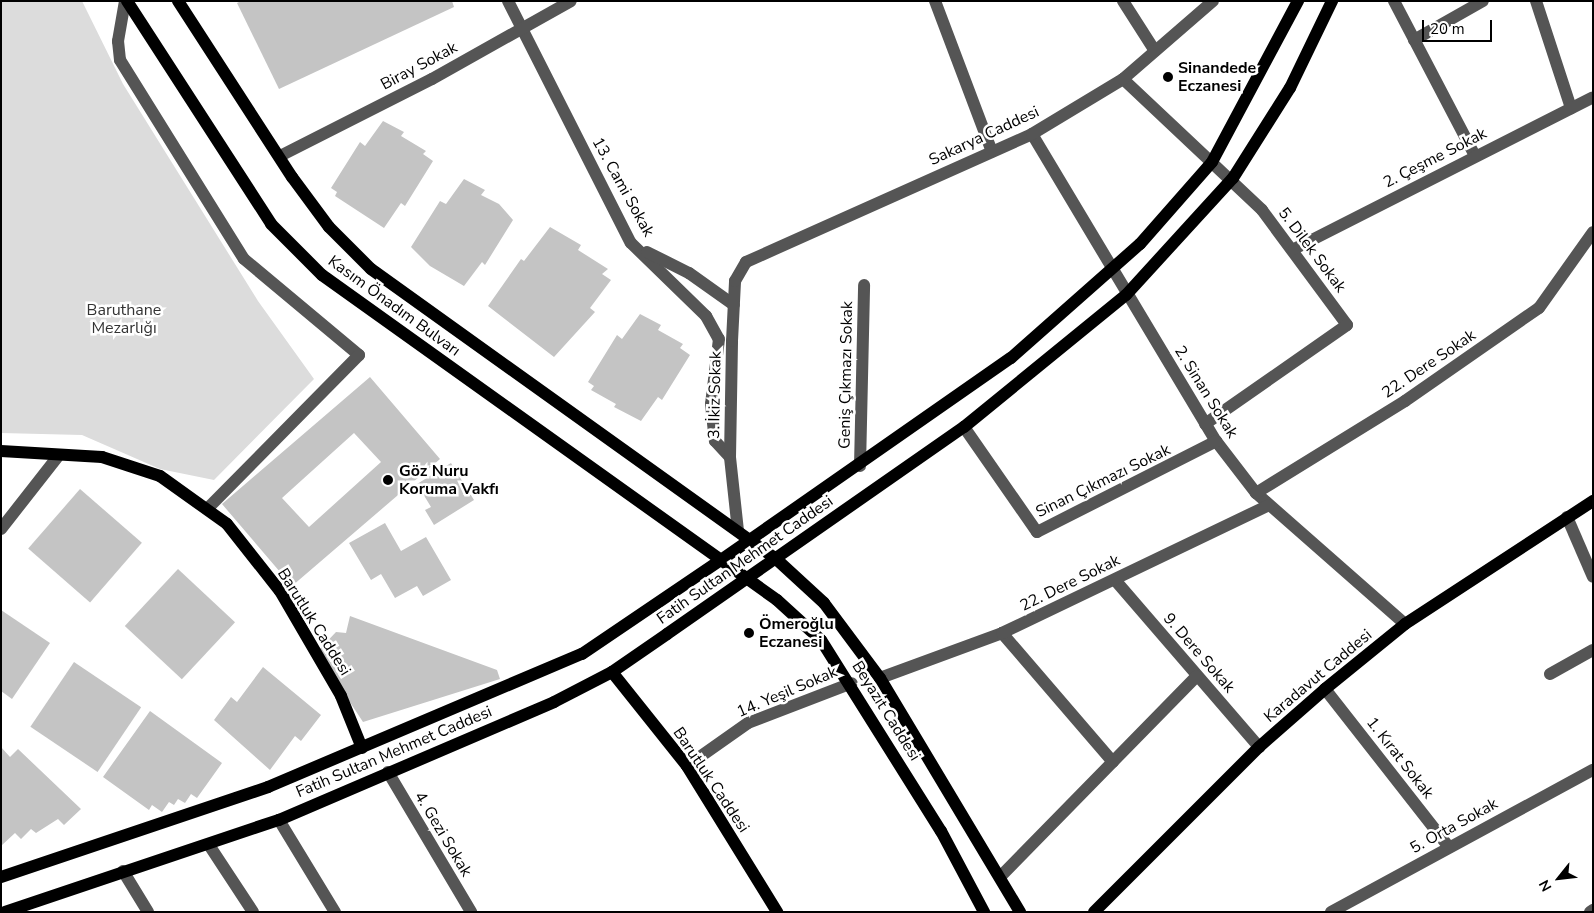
<!DOCTYPE html>
<meta charset="utf-8">
<style>
body{margin:0}
#map{position:relative;width:1594px;height:913px;overflow:hidden;background:#fff;font-family:"Nunito Sans",sans-serif}
div>[style]{position:absolute}
[style*='--x']{left:calc(var(--x)*1px);top:calc(var(--y)*1px);width:calc(var(--w)*1px);rotate:calc(var(--a)*1deg)}
.green>*{inset:0;background:#dcdcdc}
.building>*{inset:0;background:#c4c4c4;transform-origin:0 0}
.minor>*{height:12px;margin:-6px;padding:0 6px;transform-origin:6px;border-radius:6px;background:#555}
.major>*{height:12px;margin:-6px;padding:0 6px;transform-origin:6px;border-radius:6px;background:#000}
.dots>*{width:14px;height:14px;translate:-50% -50%;box-sizing:border-box;border:2px solid #fff;border-radius:50%}
span{translate:-50% -50%;white-space:nowrap;text-align:center;line-height:1.15;-webkit-text-stroke:5px #fff;paint-order:stroke}
.street-label{font-size:16px;color:#000}
.poi-label{font-size:16px;color:#000;font-weight:700}
.left{translate:0 -50%;text-align:left}
.park-label{font-size:16px;color:#333}
.frame{position:absolute;inset:0;border:2px solid #000;pointer-events:none}
.north{position:absolute;left:1534px;top:853px;width:50px;height:50px;-webkit-text-stroke:4px #fff;paint-order:stroke;rotate:241deg;font-size:14px;font-weight:700;line-height:20px;text-align:center;color:#000}
.north::after{content:'';display:block;margin:auto;width:18px;height:22px;background:#000;clip-path:polygon(50% 0,100% 100%,50% 72%,0 100%)}
.scale{position:absolute;left:1422px;top:20px;width:70px;height:22px;box-sizing:border-box;border:2px solid #000;border-top:0;padding-left:6px;font-size:15px;line-height:18px;white-space:nowrap;color:#000;-webkit-text-stroke:4px #fff;paint-order:stroke}
</style>
<div id="map">
<div class="green">
<i style="clip-path:polygon(1px 1px,82px 1px,123px 84px,258px 301px,314px 379px,214px 480px,160px 469px,82px 435px,1px 433px)"></i>
</div>
<div class="building">
<i style="clip-path:polygon(241px 1px,452px 1px,454px 7px,279px 89px,237px 3px)"></i>
<i style="clip-path:polygon(383px 121px,404px 132px,401px 136px,426px 151px,423px 154px,433px 161px,405px 206px,401px 203px,384px 228px,335px 196px,337px 192px,331px 188px,360px 142px,365px 146px)"></i>
<i style="clip-path:polygon(464px 179px,485px 190px,481px 195px,499px 204px,513px 220px,485px 265px,482px 262px,464px 286px,430px 266px,411px 247px,440px 201px,446px 204px)"></i>
<i style="clip-path:polygon(550px 227px,581px 245px,578px 250px,608px 269px,602px 274px,611px 280px,590px 308px,595px 312px,554px 357px,488px 306px,521px 259px,524px 261px)"></i>
<i style="clip-path:polygon(640px 314px,661px 325px,658px 330px,683px 344px,680px 348px,690px 355px,662px 400px,658px 397px,641px 421px,614px 407px,616px 404px,591px 390px,594px 386px,588px 382px,617px 335px,622px 339px)"></i>
<i style="clip-path:polygon(evenodd,370px 377px,440px 459px,292px 586px,222px 504px,370px 377px,354px 433px,381px 462px,309px 527px,282px 498px,354px 433px)"></i>
<i style="clip-path:polygon(451px 463px,474px 500px,434px 525px,425px 510px,431px 507px,417px 484px)"></i>
<i style="left:80px;top:489px;width:82px;height:79px;rotate:41deg"></i>
<i style="clip-path:polygon(385px 523px,401px 551px,426px 537px,451px 580px,423px 596px,417px 586px,395px 598px,381px 574px,371px 580px,349px 543px)"></i>
<i style="left:178px;top:569px;width:78px;height:78px;rotate:43deg"></i>
<i style="clip-path:polygon(1px 610px,50px 643px,12px 699px,1px 691px)"></i>
<i style="clip-path:polygon(350px 616px,497px 670px,500px 679px,363px 722px,317px 652px,336px 632px,346px 633px)"></i>
<i style="left:74px;top:662px;width:81px;height:78px;rotate:34deg"></i>
<i style="clip-path:polygon(263px 667px,321px 715px,301px 741px,295px 736px,270px 770px,214px 720px,231px 697px,237px 702px)"></i>
<i style="clip-path:polygon(150px 711px,222px 763px,197px 798px,191px 794px,185px 803px,178px 799px,174px 805px,169px 802px,162px 812px,152px 805px,149px 810px,103px 777px)"></i>
<i style="clip-path:polygon(1px 747px,10px 757px,18px 749px,81px 809px,64px 825px,58px 819px,36px 833px,31px 829px,21px 839px,15px 833px,1px 846px)"></i>
</div>
<div class="minor">
<i style="--x:125;--y:1;--w:41;--a:99.9"></i>
<i style="--x:118;--y:41;--w:19;--a:84"></i>
<i style="--x:120;--y:60;--w:234;--a:58.1"></i>
<i style="--x:244;--y:259;--w:150;--a:39.9"></i>
<i style="--x:359;--y:355;--w:216;--a:134.6"></i>
<i style="--x:508;--y:1;--w:271;--a:63.1"></i>
<i style="--x:631;--y:243;--w:105;--a:44.2"></i>
<i style="--x:706;--y:316;--w:26;--a:61"></i>
<i style="--x:719;--y:339;--w:65;--a:97"></i>
<i style="--x:711;--y:404;--w:37;--a:84"></i>
<i style="--x:715;--y:441;--w:22;--a:47"></i>
<i style="--x:935;--y:1;--w:161;--a:69.3"></i>
<i style="--x:1123;--y:1;--w:59;--a:57.4"></i>
<i style="--x:1394;--y:1;--w:175;--a:62.4"></i>
<i style="--x:1536;--y:1;--w:113;--a:71.9"></i>
<i style="--x:1414;--y:40;--w:79;--a:-29.5"></i>
<i style="--x:1123;--y:79;--w:191;--a:43.3"></i>
<i style="--x:1262;--y:210;--w:143;--a:53.5"></i>
<i style="--x:1347;--y:325;--w:173;--a:145.1"></i>
<i style="--x:1032;--y:134;--w:358;--a:59.1"></i>
<i style="--x:1216;--y:441;--w:66;--a:52.4"></i>
<i style="--x:1256;--y:493;--w:198;--a:41.3"></i>
<i style="--x:280;--y:156;--w:170;--a:-26.9"></i>
<i style="--x:432;--y:79;--w:159;--a:-29.3"></i>
<i style="--x:1294;--y:249;--w:335;--a:-26.9"></i>
<i style="--x:647;--y:252;--w:47;--a:26.6"></i>
<i style="--x:689;--y:273;--w:55;--a:35.4"></i>
<i style="--x:964;--y:427;--w:128;--a:55.2"></i>
<i style="--x:1037;--y:532;--w:201;--a:-26.9"></i>
<i style="--x:860;--y:466;--w:181;--a:-88.7"></i>
<i style="--x:1256;--y:493;--w:175;--a:-31.7"></i>
<i style="--x:1405;--y:401;--w:163;--a:-34.8"></i>
<i style="--x:1539;--y:308;--w:93;--a:-54.6"></i>
<i style="--x:1567;--y:517;--w:65;--a:66.6"></i>
<i style="--x:1;--y:529;--w:94;--a:-51.9"></i>
<i style="--x:738;--y:531;--w:74;--a:-96.2"></i>
<i style="--x:730;--y:457;--w:116;--a:-89"></i>
<i style="--x:732;--y:341;--w:60;--a:-87.1"></i>
<i style="--x:735;--y:281;--w:22;--a:-60"></i>
<i style="--x:746;--y:262;--w:313;--a:-24.1"></i>
<i style="--x:1032;--y:134;--w:106;--a:-31.1"></i>
<i style="--x:1123;--y:79;--w:119;--a:-40.9"></i>
<i style="--x:1115;--y:580;--w:221;--a:49.2"></i>
<i style="--x:1002;--y:633;--w:170;--a:49.3"></i>
<i style="--x:1550;--y:674;--w:49;--a:-29.2"></i>
<i style="--x:880;--y:678;--w:130;--a:-20.2"></i>
<i style="--x:1002;--y:633;--w:296;--a:-25.6"></i>
<i style="--x:1325;--y:689;--w:201;--a:51.9"></i>
<i style="--x:687;--y:766;--w:75;--a:-35.2"></i>
<i style="--x:748;--y:723;--w:111;--a:-21"></i>
<i style="--x:388;--y:772;--w:163;--a:59.3"></i>
<i style="--x:279;--y:820;--w:108;--a:58.7"></i>
<i style="--x:209;--y:845;--w:80;--a:56.7"></i>
<i style="--x:123;--y:871;--w:48;--a:58.6"></i>
<i style="--x:1000;--y:877;--w:281;--a:-45.6"></i>
<i style="--x:1331;--y:912;--w:298;--a:-28.5"></i>
<i style="--x:1590;--y:912;--w:4;--a:-34"></i>
</div>
<div class="major">
<i style="--x:127;--y:1;--w:265;--a:57.1"></i>
<i style="--x:271;--y:224;--w:72;--a:45"></i>
<i style="--x:322;--y:275;--w:559;--a:35.54"></i>
<i style="--x:777;--y:600;--w:59;--a:42.3"></i>
<i style="--x:821;--y:640;--w:226;--a:57.9"></i>
<i style="--x:941;--y:831;--w:92;--a:62"></i>
<i style="--x:178;--y:1;--w:210;--a:57.1"></i>
<i style="--x:292;--y:177;--w:62;--a:53.5"></i>
<i style="--x:329;--y:227;--w:59;--a:45"></i>
<i style="--x:371;--y:269;--w:495;--a:35.6"></i>
<i style="--x:774;--y:557;--w:68;--a:42.6"></i>
<i style="--x:824;--y:603;--w:94;--a:53.3"></i>
<i style="--x:880;--y:678;--w:273;--a:59.1"></i>
<i style="--x:1;--y:451;--w:101;--a:3.4"></i>
<i style="--x:102;--y:457;--w:61;--a:18.1"></i>
<i style="--x:160;--y:476;--w:82;--a:35.6"></i>
<i style="--x:227;--y:524;--w:85;--a:51.7"></i>
<i style="--x:280;--y:591;--w:121;--a:59.8"></i>
<i style="--x:341;--y:696;--w:56;--a:68"></i>
<i style="--x:612;--y:672;--w:120;--a:51.4"></i>
<i style="--x:687;--y:766;--w:172;--a:58.3"></i>
<i style="--x:1;--y:877;--w:282;--a:-18.6"></i>
<i style="--x:268;--y:787;--w:341;--a:-23"></i>
<i style="--x:582;--y:654;--w:168;--a:-34.1"></i>
<i style="--x:721;--y:560;--w:353;--a:-34.9"></i>
<i style="--x:1011;--y:358;--w:172;--a:-41.5"></i>
<i style="--x:1140;--y:244;--w:109;--a:-48.7"></i>
<i style="--x:1212;--y:162;--w:183;--a:-61.9"></i>
<i style="--x:5;--y:912;--w:289;--a:-18.6"></i>
<i style="--x:279;--y:820;--w:299;--a:-23.2"></i>
<i style="--x:554;--y:702;--w:65;--a:-27.3"></i>
<i style="--x:612;--y:672;--w:67;--a:-34.6"></i>
<i style="--x:667;--y:634;--w:362;--a:-34.9"></i>
<i style="--x:964;--y:427;--w:209;--a:-39.2"></i>
<i style="--x:1126;--y:295;--w:159;--a:-47.6"></i>
<i style="--x:1233;--y:178;--w:107;--a:-57.7"></i>
<i style="--x:1290;--y:88;--w:97;--a:-64.2"></i>
<i style="--x:1094;--y:912;--w:233;--a:-45"></i>
<i style="--x:1259;--y:747;--w:88;--a:-41.3"></i>
<i style="--x:1325;--y:689;--w:103;--a:-39.1"></i>
<i style="--x:1405;--y:624;--w:225;--a:-33.2"></i>
</div>
<div class="dots">
<i style="left:1168px;top:77px;background:#000"></i>
<i style="left:388px;top:480px;background:#000"></i>
<i style="left:749px;top:633px;background:#000"></i>
</div>
<div class="street-label">
<span style="left:419px;top:66px;rotate:-28deg">Biray Sokak</span>
<span style="left:984px;top:136px;rotate:-25deg">Sakarya Caddesi</span>
<span style="left:1435px;top:158px;rotate:-27deg">2. Çeşme Sokak</span>
<span style="left:623px;top:187px;rotate:61deg">13. Cami Sokak</span>
<span style="left:1312px;top:250px;rotate:53deg">5. Dilek Sokak</span>
<span style="left:394px;top:306px;rotate:36deg">Kasım Önadım Bulvarı</span>
<span style="left:1429px;top:364px;rotate:-34deg">22. Dere Sokak</span>
<span style="left:846px;top:375px;rotate:-89deg">Geniş Çıkmazı Sokak</span>
<span style="left:1206px;top:392px;rotate:58deg">2. Sinan Sokak</span>
<span style="left:715px;top:395px;rotate:-89deg">3. İkiz Sokak</span>
<span style="left:1103px;top:481px;rotate:-26deg">Sinan Çıkmazı Sokak</span>
<span style="left:745px;top:560px;rotate:-35deg">Fatih Sultan Mehmet Caddesi</span>
<span style="left:1070px;top:583px;rotate:-26deg">22. Dere Sokak</span>
<span style="left:314px;top:622px;rotate:58deg">Barutluk Caddesi</span>
<span style="left:1199px;top:653px;rotate:49deg">9. Dere Sokak</span>
<span style="left:1318px;top:676px;rotate:-40deg">Karadavut Caddesi</span>
<span style="left:787px;top:692px;rotate:-23deg">14. Yeşil Sokak</span>
<span style="left:886px;top:711px;rotate:58deg">Beyazıt Caddesi</span>
<span style="left:394px;top:752px;rotate:-23deg">Fatih Sultan Mehmet Caddesi</span>
<span style="left:1400px;top:758px;rotate:52deg">1. Kırat Sokak</span>
<span style="left:711px;top:780px;rotate:56deg">Barutluk Caddesi</span>
<span style="left:1454px;top:826px;rotate:-29deg">5. Orta Sokak</span>
<span style="left:443px;top:834px;rotate:59deg">4. Gezi Sokak</span>
</div>
<div class="poi-label">
<span class="left" style="left:1178px;top:77px">Sinandede<br>Eczanesi</span>
<span class="left" style="left:399px;top:480px">Göz Nuru<br>Koruma Vakfı</span>
<span class="left" style="left:759px;top:633px">Ömeroğlu<br>Eczanesi</span>
</div>
<div class="park-label">
<span style="left:124px;top:319px">Baruthane<br>Mezarlığı</span>
</div>
<div class="frame"></div>
<div class="north">N</div>
<div class="scale">20 m</div>
</div>
